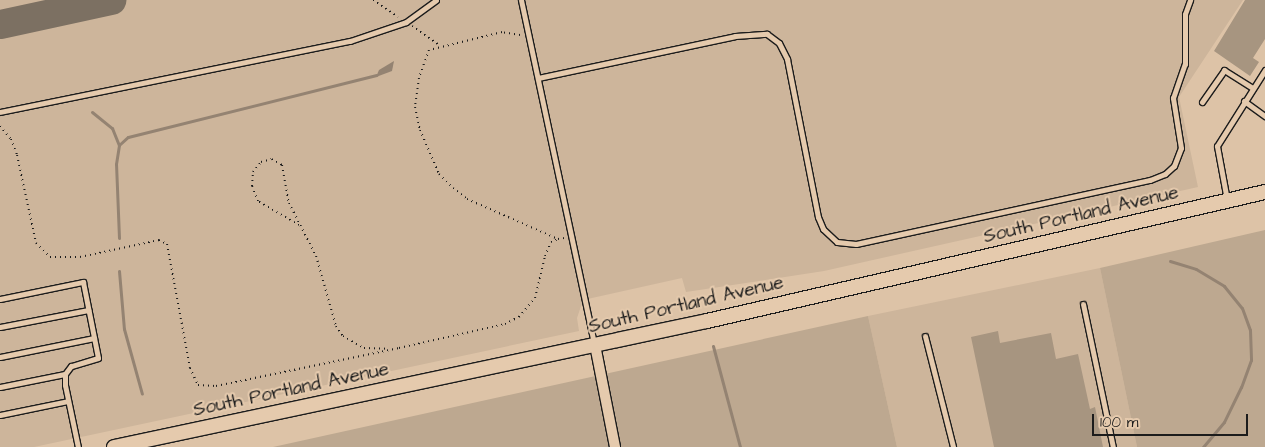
<!DOCTYPE html>
<style>
body{margin:0}
#map{position:relative;width:1265px;height:447px;overflow:hidden;background:#ddc3a7;font-family:"Architects Daughter",sans-serif}
div>[style]{position:absolute}
[style*='--x']{left:calc(var(--x)*1px);top:calc(var(--y)*1px);width:calc(var(--w)*1px);rotate:calc(var(--a)*1deg)}
.built>*{inset:0;background:#cdb59b}
.green>*{inset:0;background:#bda890}
.water>*{inset:0;background:#948372}
.stream>*{height:3px;margin:-1.5px;padding:0 1.5px;transform-origin:1.5px;border-radius:1.5px;background:#948372}
.taxiway>*{height:29px;margin:-14.5px;padding:0 14.5px;transform-origin:14.5px;border-radius:14.5px;background:#7c7062}
.building>*{inset:0;background:#a79580}
.path>*{height:2px;margin-top:-1px;transform-origin:0;background:repeating-linear-gradient(90deg,#1c1c1c 0 1px,transparent 0 5px)}
.roads{filter:drop-shadow(1px 0 #1c1c1c) drop-shadow(-1px 0 #1c1c1c) drop-shadow(0 1px #1c1c1c) drop-shadow(0 -1px #1c1c1c)}
.service>*{height:5px;margin:-2.5px;padding:0 2.5px;transform-origin:2.5px;border-radius:2.5px;background:#e5caad}
.minor>*{height:10px;margin:-5px;padding:0 5px;transform-origin:5px;border-radius:5px;background:#e5caad}
.secondary>*{height:14px;margin:-7px;padding:0 7px;transform-origin:7px;border-radius:7px;background:#e5caad}
span{translate:-50% -50%;white-space:nowrap;text-align:center;line-height:1.15;-webkit-text-stroke:4px #e5caad;paint-order:stroke}
.street-label{font-size:19px;color:#1c1c1c}
.scale{position:absolute;left:1092px;top:414px;width:156px;height:22px;box-sizing:border-box;border:2px solid #1c1c1c;border-top:0;padding-left:6px;font-size:15px;line-height:18px;white-space:nowrap;color:#1c1c1c;-webkit-text-stroke:4px #e5caad;paint-order:stroke}
</style>
<div id="map">
<div class="built">
<i style="clip-path:polygon(0 0,1243px 0,1179px 97px,1198px 187px,824px 271px,686px 292px,682px 278px,583px 300px,577px 318px,579px 331px,34px 447px,0 447px)"></i>
<i style="clip-path:polygon(1100px 268px,1137px 447px,897px 447px,868px 316px)"></i>
</div>
<div class="green">
<i style="clip-path:polygon(1265px 230px,1265px 447px,1137px 447px,1100px 268px)"></i>
<i style="clip-path:polygon(868px 316px,897px 447px,273px 447px)"></i>
</div>
<div class="water">
<i style="clip-path:polygon(394px 61px,392px 71px,376px 77px,379px 70px)"></i>
</div>
<div class="stream">
<i style="--x:92;--y:112;--w:26;--a:39"></i>
<i style="--x:112;--y:128;--w:18;--a:68"></i>
<i style="--x:119;--y:238;--w:74;--a:-92.3"></i>
<i style="--x:116;--y:164;--w:19;--a:-81"></i>
<i style="--x:119;--y:145;--w:12;--a:-42"></i>
<i style="--x:128;--y:137;--w:256;--a:-14"></i>
<i style="--x:1170;--y:261;--w:27;--a:17"></i>
<i style="--x:1196;--y:269;--w:33;--a:31"></i>
<i style="--x:1224;--y:286;--w:28;--a:51"></i>
<i style="--x:1242;--y:308;--w:23;--a:70"></i>
<i style="--x:1250;--y:330;--w:30;--a:88"></i>
<i style="--x:1251;--y:360;--w:29;--a:110"></i>
<i style="--x:1241;--y:387;--w:39;--a:116"></i>
<i style="--x:1224;--y:422;--w:33;--a:130"></i>
<i style="--x:119;--y:271;--w:58;--a:85.1"></i>
<i style="--x:124;--y:329;--w:67;--a:74.5"></i>
<i style="--x:713;--y:346;--w:105;--a:75"></i>
</div>
<div class="taxiway">
<i style="--x:0;--y:24;--w:114;--a:-12.2"></i>
</div>
<div class="building">
<i style="clip-path:polygon(1245px 0,1265px 0,1265px 39px,1253px 58px,1259px 62px,1250px 76px,1214px 51px)"></i>
<i style="clip-path:polygon(998px 331px,1000px 343px,1051px 333px,1056px 359px,1078px 354px,1090px 409px,1095px 407px,1103px 447px,994px 447px,971px 337px)"></i>
</div>
<div class="path">
<i style="--x:373;--y:0;--w:30;--a:34"></i>
<i style="--x:412;--y:26;--w:33;--a:35"></i>
<i style="--x:520;--y:35;--w:18;--a:-171"></i>
<i style="--x:502;--y:32;--w:75;--a:166.1"></i>
<i style="--x:429;--y:50;--w:30;--a:110"></i>
<i style="--x:419;--y:78;--w:29;--a:98"></i>
<i style="--x:415;--y:107;--w:24;--a:78"></i>
<i style="--x:420;--y:130;--w:48;--a:66.6"></i>
<i style="--x:439;--y:174;--w:20;--a:45"></i>
<i style="--x:453;--y:188;--w:18;--a:38"></i>
<i style="--x:467;--y:199;--w:99;--a:23.7"></i>
<i style="--x:558;--y:239;--w:6;--a:-9"></i>
<i style="--x:0;--y:126;--w:17;--a:50"></i>
<i style="--x:11;--y:139;--w:17;--a:69"></i>
<i style="--x:17;--y:155;--w:90;--a:77.8"></i>
<i style="--x:36;--y:243;--w:20;--a:45"></i>
<i style="--x:50;--y:257;--w:30;--a:0"></i>
<i style="--x:80;--y:257;--w:81;--a:-12.1"></i>
<i style="--x:159;--y:240;--w:9;--a:27"></i>
<i style="--x:167;--y:244;--w:126;--a:79.5"></i>
<i style="--x:190;--y:368;--w:19;--a:65"></i>
<i style="--x:198;--y:385;--w:18;--a:3"></i>
<i style="--x:216;--y:386;--w:187;--a:-11.7"></i>
<i style="--x:299;--y:225;--w:48;--a:-149.7"></i>
<i style="--x:258;--y:201;--w:16;--a:-112"></i>
<i style="--x:252;--y:186;--w:14;--a:-86"></i>
<i style="--x:253;--y:172;--w:13;--a:-51"></i>
<i style="--x:261;--y:162;--w:11;--a:-15"></i>
<i style="--x:272;--y:159;--w:12;--a:31"></i>
<i style="--x:282;--y:165;--w:39;--a:80"></i>
<i style="--x:289;--y:203;--w:59;--a:63"></i>
<i style="--x:316;--y:256;--w:73;--a:74.1"></i>
<i style="--x:336;--y:326;--w:12;--a:55"></i>
<i style="--x:343;--y:336;--w:24;--a:30"></i>
<i style="--x:364;--y:348;--w:25;--a:2"></i>
<i style="--x:399;--y:348;--w:109;--a:-12.8"></i>
<i style="--x:505;--y:324;--w:16;--a:-27"></i>
<i style="--x:519;--y:317;--w:25;--a:-50"></i>
<i style="--x:535;--y:298;--w:43;--a:-76.6"></i>
<i style="--x:545;--y:256;--w:15;--a:-67"></i>
<i style="--x:551;--y:242;--w:8;--a:-23"></i>
</div>
<div class="roads">
<div class="service">
<i style="--x:521;--y:0;--w:352;--a:78"></i>
<i style="--x:538;--y:78;--w:201;--a:-12"></i>
<i style="--x:735;--y:36;--w:32;--a:-4"></i>
<i style="--x:767;--y:34;--w:15;--a:37"></i>
<i style="--x:779;--y:43;--w:18;--a:63"></i>
<i style="--x:787;--y:59;--w:161;--a:78.9"></i>
<i style="--x:818;--y:217;--w:13;--a:67"></i>
<i style="--x:823;--y:229;--w:19;--a:43"></i>
<i style="--x:837;--y:242;--w:19;--a:6"></i>
<i style="--x:856;--y:244;--w:301;--a:-12.3"></i>
<i style="--x:1150;--y:180;--w:16;--a:-22"></i>
<i style="--x:1165;--y:174;--w:12;--a:-42"></i>
<i style="--x:1174;--y:166;--w:19;--a:-69"></i>
<i style="--x:1181;--y:148;--w:51;--a:-99.1"></i>
<i style="--x:1173;--y:98;--w:36;--a:-71"></i>
<i style="--x:1185;--y:64;--w:50;--a:-90"></i>
<i style="--x:1185;--y:14;--w:15;--a:-70"></i>
<i style="--x:1244;--y:101;--w:26;--a:36"></i>
<i style="--x:1202;--y:102;--w:39;--a:-55"></i>
<i style="--x:1224;--y:70;--w:34;--a:32"></i>
<i style="--x:0;--y:112;--w:357;--a:-11.5"></i>
<i style="--x:350;--y:41;--w:59;--a:-18.7"></i>
<i style="--x:406;--y:22;--w:37;--a:-36"></i>
<i style="--x:1227;--y:200;--w:55;--a:-100.5"></i>
<i style="--x:1217;--y:146;--w:90;--a:-57.7"></i>
<i style="--x:0;--y:299;--w:85;--a:-11.6"></i>
<i style="--x:83;--y:282;--w:77;--a:78.8"></i>
<i style="--x:98;--y:358;--w:28;--a:163"></i>
<i style="--x:71;--y:366;--w:10;--a:127"></i>
<i style="--x:65;--y:374;--w:11;--a:90"></i>
<i style="--x:65;--y:385;--w:63;--a:78.2"></i>
<i style="--x:1083;--y:304;--w:146;--a:78.2"></i>
<i style="--x:0;--y:327;--w:90;--a:-10.9"></i>
<i style="--x:925;--y:336;--w:114;--a:75.8"></i>
<i style="--x:0;--y:357;--w:96;--a:-11.4"></i>
<i style="--x:0;--y:387;--w:66;--a:-11.3"></i>
<i style="--x:0;--y:415;--w:69;--a:-11.6"></i>
</div>
<div class="minor">
<i style="--x:595;--y:345;--w:104;--a:78.9"></i>
</div>
<div class="secondary">
<i style="--x:114;--y:447;--w:606;--a:-12"></i>
<i style="--x:707;--y:321;--w:573;--a:-13.02"></i>
</div>
</div>
<div class="street-label">
<span style="left:1081px;top:215px;rotate:-13deg">South Portland Avenue</span>
<span style="left:686px;top:305px;rotate:-13deg">South Portland Avenue</span>
<span style="left:291px;top:390px;rotate:-12deg">South Portland Avenue</span>
</div>
<div class="scale">100 m</div>
</div>
